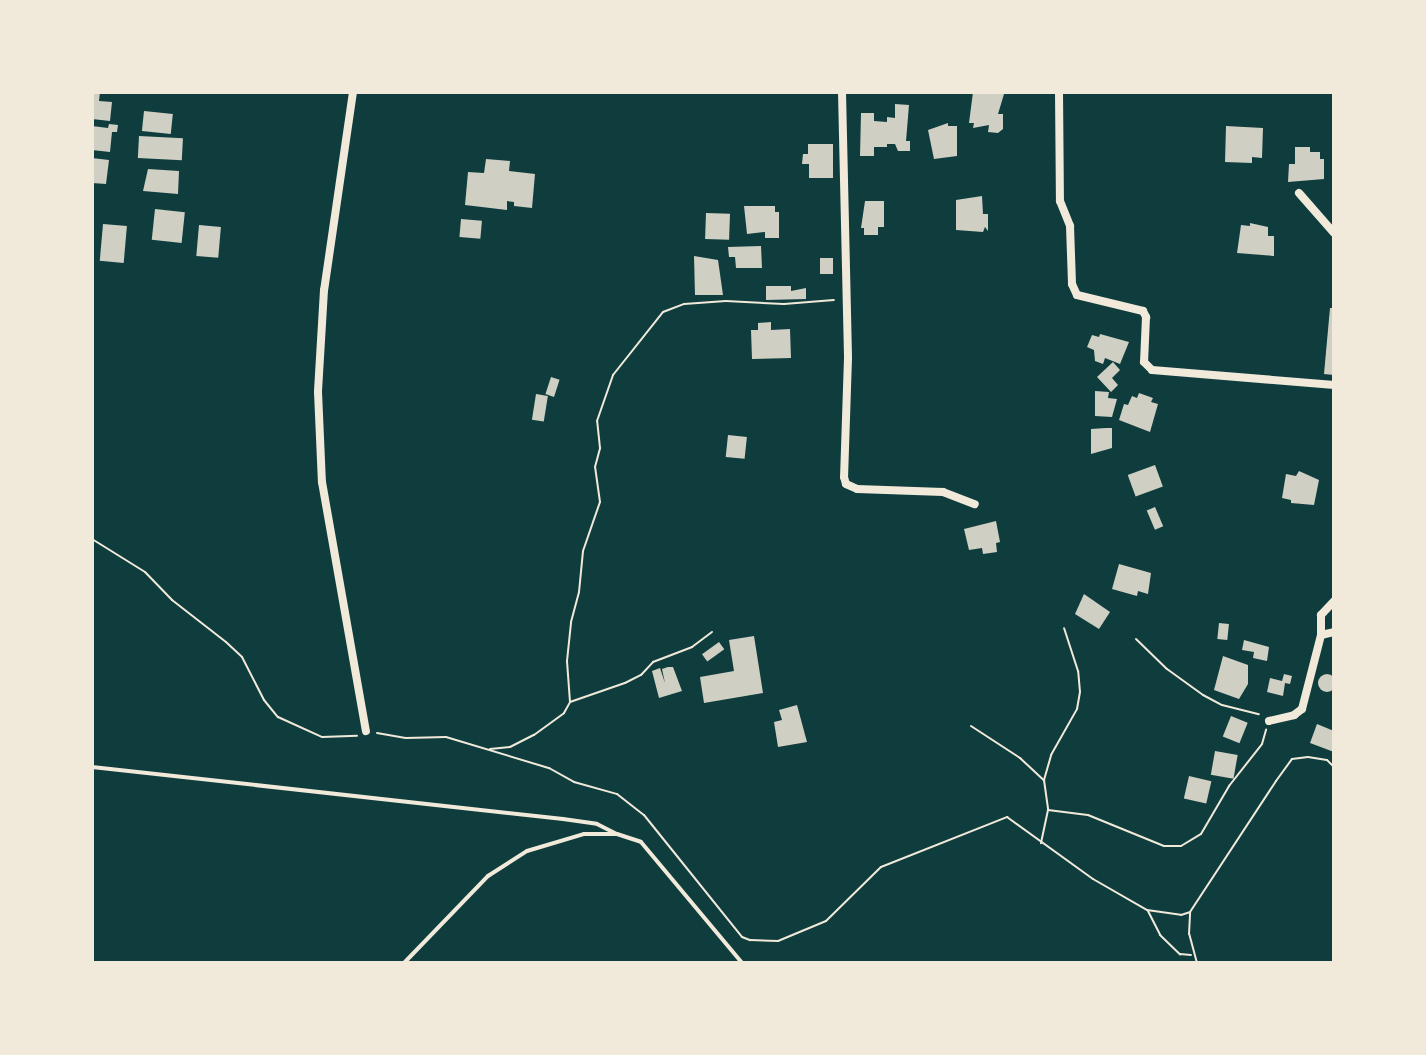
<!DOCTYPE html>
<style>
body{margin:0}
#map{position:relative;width:1426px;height:1055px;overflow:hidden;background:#0f3d3e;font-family:Karla,sans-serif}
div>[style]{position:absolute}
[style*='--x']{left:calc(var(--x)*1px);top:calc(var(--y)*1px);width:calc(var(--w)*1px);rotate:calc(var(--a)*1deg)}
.building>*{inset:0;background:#cfcfc3;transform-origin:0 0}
.round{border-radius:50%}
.path>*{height:2px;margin:-1px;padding:0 1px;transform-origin:1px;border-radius:1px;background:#f1e9da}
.service>*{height:4px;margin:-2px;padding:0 2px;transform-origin:2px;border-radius:2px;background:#f1e9da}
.minor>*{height:8px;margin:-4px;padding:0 4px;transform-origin:4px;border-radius:4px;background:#f1e9da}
span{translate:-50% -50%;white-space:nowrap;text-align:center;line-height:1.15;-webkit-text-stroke:8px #f1e9da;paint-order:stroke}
.frame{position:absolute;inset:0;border:94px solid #f1e9da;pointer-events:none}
</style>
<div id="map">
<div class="building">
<i style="clip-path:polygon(92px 92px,100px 92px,99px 101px,112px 102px,110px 121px,92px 119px)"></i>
<i style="clip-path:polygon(973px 92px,1004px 94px,998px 114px,1003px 114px,1003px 129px,998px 133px,988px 132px,989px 125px,973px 128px,974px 123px,969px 123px)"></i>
<i style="clip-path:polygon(895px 104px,909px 105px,906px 141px,910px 141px,910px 151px,898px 151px,895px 144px,887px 144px,887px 147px,874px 147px,874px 156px,860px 156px,861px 113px,874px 113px,874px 121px,887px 122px,887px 117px,895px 118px)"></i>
<i style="left:144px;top:111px;width:29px;height:20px;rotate:6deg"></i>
<i style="clip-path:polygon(948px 123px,948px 126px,957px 126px,957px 156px,934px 159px,928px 130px)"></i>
<i style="clip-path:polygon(109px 124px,118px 125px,117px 132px,112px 132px,110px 152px,92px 150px,92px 126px,108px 128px)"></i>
<i style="clip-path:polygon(1226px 126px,1263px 128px,1262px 158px,1252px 157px,1252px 163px,1225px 162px)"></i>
<i style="left:139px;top:136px;width:44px;height:22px;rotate:3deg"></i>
<i style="clip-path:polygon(808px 144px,833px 144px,833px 178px,809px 178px,809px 164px,802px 164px,803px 154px,808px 154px)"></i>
<i style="clip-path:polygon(1295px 147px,1310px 147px,1310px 152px,1320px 152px,1320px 159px,1324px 159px,1324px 179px,1288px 182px,1289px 164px,1295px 164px)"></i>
<i style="clip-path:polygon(92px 158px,109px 160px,106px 184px,92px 183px)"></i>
<i style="clip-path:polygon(486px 159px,510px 161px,509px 171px,535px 174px,532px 208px,514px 206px,514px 202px,507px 201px,507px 210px,465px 205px,468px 172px,484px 173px)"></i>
<i style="clip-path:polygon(148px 169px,179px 171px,178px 194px,143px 191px)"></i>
<i style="clip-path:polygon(982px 196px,983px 214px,988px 214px,988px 231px,985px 227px,983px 232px,956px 230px,956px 200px)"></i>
<i style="clip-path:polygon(865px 201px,884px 201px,884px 227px,878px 227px,878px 235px,864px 235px,864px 228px,861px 228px)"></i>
<i style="clip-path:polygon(744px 206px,775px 206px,775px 212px,779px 212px,779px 238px,765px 238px,765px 232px,747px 234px)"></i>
<i style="left:155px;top:209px;width:30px;height:31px;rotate:6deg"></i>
<i style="left:706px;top:213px;width:24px;height:26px;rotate:2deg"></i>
<i style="left:461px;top:219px;width:21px;height:18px;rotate:5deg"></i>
<i style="clip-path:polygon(1250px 223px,1268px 227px,1268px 236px,1274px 236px,1274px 256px,1237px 253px,1241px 225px,1250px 226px)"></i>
<i style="left:103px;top:224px;width:24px;height:37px;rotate:5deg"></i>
<i style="left:199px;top:225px;width:22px;height:31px;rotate:5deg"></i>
<i style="clip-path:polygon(761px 246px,762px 268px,736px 268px,735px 257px,729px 257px,728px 247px)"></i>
<i style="clip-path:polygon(694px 256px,718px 260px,723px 295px,695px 295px)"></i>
<i style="left:820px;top:258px;width:13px;height:16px"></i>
<i style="clip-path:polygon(766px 286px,791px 286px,791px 291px,806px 288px,806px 299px,766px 300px)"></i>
<i style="clip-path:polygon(1330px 308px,1334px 308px,1334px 375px,1324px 374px)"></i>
<i style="clip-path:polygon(771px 322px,771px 330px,790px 329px,791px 358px,752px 359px,751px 330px,758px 330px,758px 323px)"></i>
<i style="clip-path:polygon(1100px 334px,1129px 342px,1120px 364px,1105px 358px,1103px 364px,1095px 361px,1094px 350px,1087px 347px,1092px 335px,1099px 337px)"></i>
<i style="clip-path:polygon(1113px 362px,1120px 370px,1112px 378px,1118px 385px,1111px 392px,1097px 377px)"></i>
<i style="left:551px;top:377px;width:9px;height:18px;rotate:18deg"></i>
<i style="clip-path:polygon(1095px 391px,1109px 392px,1108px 398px,1117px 399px,1112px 417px,1095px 416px)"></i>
<i style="clip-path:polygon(1139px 393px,1153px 398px,1151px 402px,1158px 404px,1150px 432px,1119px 420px,1124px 404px,1128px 405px,1132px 396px,1137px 398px)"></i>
<i style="left:536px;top:394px;width:12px;height:26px;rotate:9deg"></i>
<i style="clip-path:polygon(1106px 428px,1112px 428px,1112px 448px,1091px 454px,1091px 429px)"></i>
<i style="left:728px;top:435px;width:19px;height:22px;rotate:6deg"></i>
<i style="left:1155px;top:465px;width:23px;height:29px;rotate:70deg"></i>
<i style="clip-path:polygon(1299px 471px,1319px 480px,1314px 505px,1291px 503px,1291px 500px,1282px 498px,1286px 474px,1296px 476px)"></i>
<i style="left:1155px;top:507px;width:21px;height:9px;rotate:67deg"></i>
<i style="clip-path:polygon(996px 521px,1000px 542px,996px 543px,997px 552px,983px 554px,982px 548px,969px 550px,964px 529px)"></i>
<i style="clip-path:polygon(1119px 564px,1151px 573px,1148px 594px,1138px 591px,1137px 596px,1112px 589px)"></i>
<i style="clip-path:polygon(1084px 594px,1110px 612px,1099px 629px,1075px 614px)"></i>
<i style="left:1219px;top:623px;width:10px;height:16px;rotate:6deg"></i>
<i style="clip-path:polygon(754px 636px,763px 693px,704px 703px,700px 677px,734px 671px,729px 640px)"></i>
<i style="clip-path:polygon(1244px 640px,1269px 647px,1267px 661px,1253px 658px,1254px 652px,1242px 650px)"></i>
<i style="left:719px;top:642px;width:9px;height:21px;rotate:54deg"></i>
<i style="clip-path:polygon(1223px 656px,1248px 665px,1248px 684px,1239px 699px,1214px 690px)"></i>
<i style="clip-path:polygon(668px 667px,673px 667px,682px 691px,659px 698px,652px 671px,660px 668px,665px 683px,662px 669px)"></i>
<i style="clip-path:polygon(1284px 674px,1292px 676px,1290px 684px,1285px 683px,1283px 696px,1267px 692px,1270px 678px,1282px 681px)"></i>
<i class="round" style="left:1318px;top:674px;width:18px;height:18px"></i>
<i style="clip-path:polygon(797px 705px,807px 742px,778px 747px,774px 722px,782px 720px,779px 710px)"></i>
<i style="left:1231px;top:716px;width:18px;height:22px;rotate:22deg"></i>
<i style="clip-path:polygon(1317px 724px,1334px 731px,1334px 752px,1310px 743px)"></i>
<i style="left:1215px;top:751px;width:23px;height:24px;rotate:10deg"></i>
<i style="left:1189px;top:776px;width:23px;height:23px;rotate:13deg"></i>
</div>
<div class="path">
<i style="--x:92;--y:539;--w:62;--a:31.9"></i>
<i style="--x:145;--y:572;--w:39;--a:46"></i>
<i style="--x:172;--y:600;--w:68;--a:37.9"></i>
<i style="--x:226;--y:642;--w:22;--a:43"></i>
<i style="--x:242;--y:657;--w:48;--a:62.9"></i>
<i style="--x:264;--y:700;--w:22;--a:51"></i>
<i style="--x:278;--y:717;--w:48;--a:24.4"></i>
<i style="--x:322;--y:737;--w:35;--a:-2"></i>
<i style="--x:1136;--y:639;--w:43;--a:44.1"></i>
<i style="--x:1167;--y:669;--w:44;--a:35.8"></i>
<i style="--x:1203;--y:695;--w:21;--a:28"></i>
<i style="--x:1222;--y:705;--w:38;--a:14"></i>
<i style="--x:570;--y:702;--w:41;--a:-94.2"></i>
<i style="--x:567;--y:661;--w:39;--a:-84"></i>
<i style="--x:571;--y:622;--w:31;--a:-75"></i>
<i style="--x:579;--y:592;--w:41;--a:-84.4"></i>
<i style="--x:583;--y:551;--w:52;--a:-70.9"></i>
<i style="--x:600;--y:502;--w:35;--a:-98"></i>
<i style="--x:595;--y:467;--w:20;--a:-75"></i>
<i style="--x:600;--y:448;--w:27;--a:-96"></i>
<i style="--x:597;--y:421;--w:49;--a:-70.8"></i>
<i style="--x:613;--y:375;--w:80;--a:-51.6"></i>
<i style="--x:663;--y:312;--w:22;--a:-21"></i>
<i style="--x:684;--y:304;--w:42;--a:-4.1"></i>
<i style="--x:726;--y:301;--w:58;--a:3"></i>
<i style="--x:784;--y:304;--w:50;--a:-4.6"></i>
<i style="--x:971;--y:726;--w:59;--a:33.1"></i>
<i style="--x:1020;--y:758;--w:33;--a:43"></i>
<i style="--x:1044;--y:780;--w:30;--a:82"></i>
<i style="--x:1048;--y:810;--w:34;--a:102"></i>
<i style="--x:377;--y:733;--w:29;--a:10"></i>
<i style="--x:406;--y:738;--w:40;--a:-1.4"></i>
<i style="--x:446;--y:737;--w:108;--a:16.8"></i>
<i style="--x:549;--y:768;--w:29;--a:29"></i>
<i style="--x:574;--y:782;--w:45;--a:15.6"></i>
<i style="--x:617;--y:794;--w:34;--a:38"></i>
<i style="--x:644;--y:815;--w:156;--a:51.2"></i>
<i style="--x:742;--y:937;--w:9;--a:21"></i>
<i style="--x:750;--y:940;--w:28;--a:2"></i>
<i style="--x:778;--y:941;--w:52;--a:-22.6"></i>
<i style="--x:826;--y:921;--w:77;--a:-44.5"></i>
<i style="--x:881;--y:867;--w:136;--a:-21.6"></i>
<i style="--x:1007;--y:817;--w:106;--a:35.8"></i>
<i style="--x:1093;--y:879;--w:62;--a:29.9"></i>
<i style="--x:1147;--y:910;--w:34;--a:8"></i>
<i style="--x:1181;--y:915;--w:9;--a:-18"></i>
<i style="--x:490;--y:749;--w:20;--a:-6"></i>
<i style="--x:510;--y:747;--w:27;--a:-27"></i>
<i style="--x:534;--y:735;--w:37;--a:-36"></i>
<i style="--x:564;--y:713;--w:13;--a:-61"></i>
<i style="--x:570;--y:702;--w:58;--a:-19.1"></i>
<i style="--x:625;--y:683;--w:18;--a:-27"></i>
<i style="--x:641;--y:675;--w:18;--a:-47"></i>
<i style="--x:653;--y:662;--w:42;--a:-21"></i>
<i style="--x:692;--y:647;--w:25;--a:-37"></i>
<i style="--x:1044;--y:780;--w:26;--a:-74"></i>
<i style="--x:1051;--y:755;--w:53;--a:-60.5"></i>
<i style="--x:1077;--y:709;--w:17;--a:-80"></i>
<i style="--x:1080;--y:692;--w:21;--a:-95"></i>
<i style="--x:1078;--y:671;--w:45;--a:-108"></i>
<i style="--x:1048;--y:810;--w:40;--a:7.1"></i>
<i style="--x:1088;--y:815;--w:82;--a:22.2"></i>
<i style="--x:1164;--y:846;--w:17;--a:0"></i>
<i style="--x:1181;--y:846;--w:23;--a:-31"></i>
<i style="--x:1201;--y:834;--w:56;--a:-59.7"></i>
<i style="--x:1229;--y:786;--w:53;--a:-51.8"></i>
<i style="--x:1262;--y:744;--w:15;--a:-74"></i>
<i style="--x:1148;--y:911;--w:27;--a:63"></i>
<i style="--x:1160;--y:935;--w:28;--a:44"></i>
<i style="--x:1180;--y:954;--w:11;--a:5"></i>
<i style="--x:1197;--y:963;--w:30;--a:-105"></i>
<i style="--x:1189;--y:934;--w:22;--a:-87"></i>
<i style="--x:1190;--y:912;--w:157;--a:-56.7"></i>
<i style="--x:1276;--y:781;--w:27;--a:-54"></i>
<i style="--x:1292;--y:759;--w:16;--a:-7"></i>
<i style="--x:1308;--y:757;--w:19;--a:9"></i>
<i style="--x:1327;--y:760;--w:10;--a:45"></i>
</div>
<div class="service">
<i style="--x:92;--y:767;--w:474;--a:6.3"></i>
<i style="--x:563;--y:819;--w:34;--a:8"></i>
<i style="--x:597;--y:824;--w:22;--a:27"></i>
<i style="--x:404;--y:963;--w:121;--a:-46"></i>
<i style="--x:488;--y:876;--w:46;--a:-32.7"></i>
<i style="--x:527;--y:851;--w:59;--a:-16.6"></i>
<i style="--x:584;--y:834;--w:33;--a:0"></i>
<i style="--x:617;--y:834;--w:25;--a:18"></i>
<i style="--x:641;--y:842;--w:158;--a:50.1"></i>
</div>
<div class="minor">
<i style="--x:353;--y:92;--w:200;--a:98.3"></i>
<i style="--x:324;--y:290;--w:102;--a:93.4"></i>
<i style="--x:318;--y:392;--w:90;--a:87.5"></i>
<i style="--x:322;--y:482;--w:253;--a:80"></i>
<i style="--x:842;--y:92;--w:266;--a:88.7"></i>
<i style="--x:848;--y:358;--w:119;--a:91.9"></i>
<i style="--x:844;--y:477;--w:7;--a:74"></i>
<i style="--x:846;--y:484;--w:12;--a:24"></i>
<i style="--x:857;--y:489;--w:86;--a:2"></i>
<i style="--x:943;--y:492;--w:34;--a:21"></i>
<i style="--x:1059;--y:92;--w:109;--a:89.5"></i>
<i style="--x:1060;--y:201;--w:27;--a:68"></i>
<i style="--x:1070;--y:226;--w:58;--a:88"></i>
<i style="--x:1072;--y:284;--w:12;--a:66"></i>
<i style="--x:1077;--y:295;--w:68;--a:13.6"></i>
<i style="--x:1143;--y:311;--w:7;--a:63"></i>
<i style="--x:1146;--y:317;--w:45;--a:92.5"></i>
<i style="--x:1144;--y:362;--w:11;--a:45"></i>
<i style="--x:1152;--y:370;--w:183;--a:4.7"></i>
<i style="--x:1299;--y:193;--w:53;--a:48.8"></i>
<i style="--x:1321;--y:635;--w:13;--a:-13"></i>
<i style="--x:1269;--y:721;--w:26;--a:-13"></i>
<i style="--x:1294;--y:715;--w:10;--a:-37"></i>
<i style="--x:1302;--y:709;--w:76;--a:-75.6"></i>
<i style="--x:1321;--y:635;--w:20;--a:-90"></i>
<i style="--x:1321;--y:615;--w:19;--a:-47"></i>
</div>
<div class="frame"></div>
</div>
